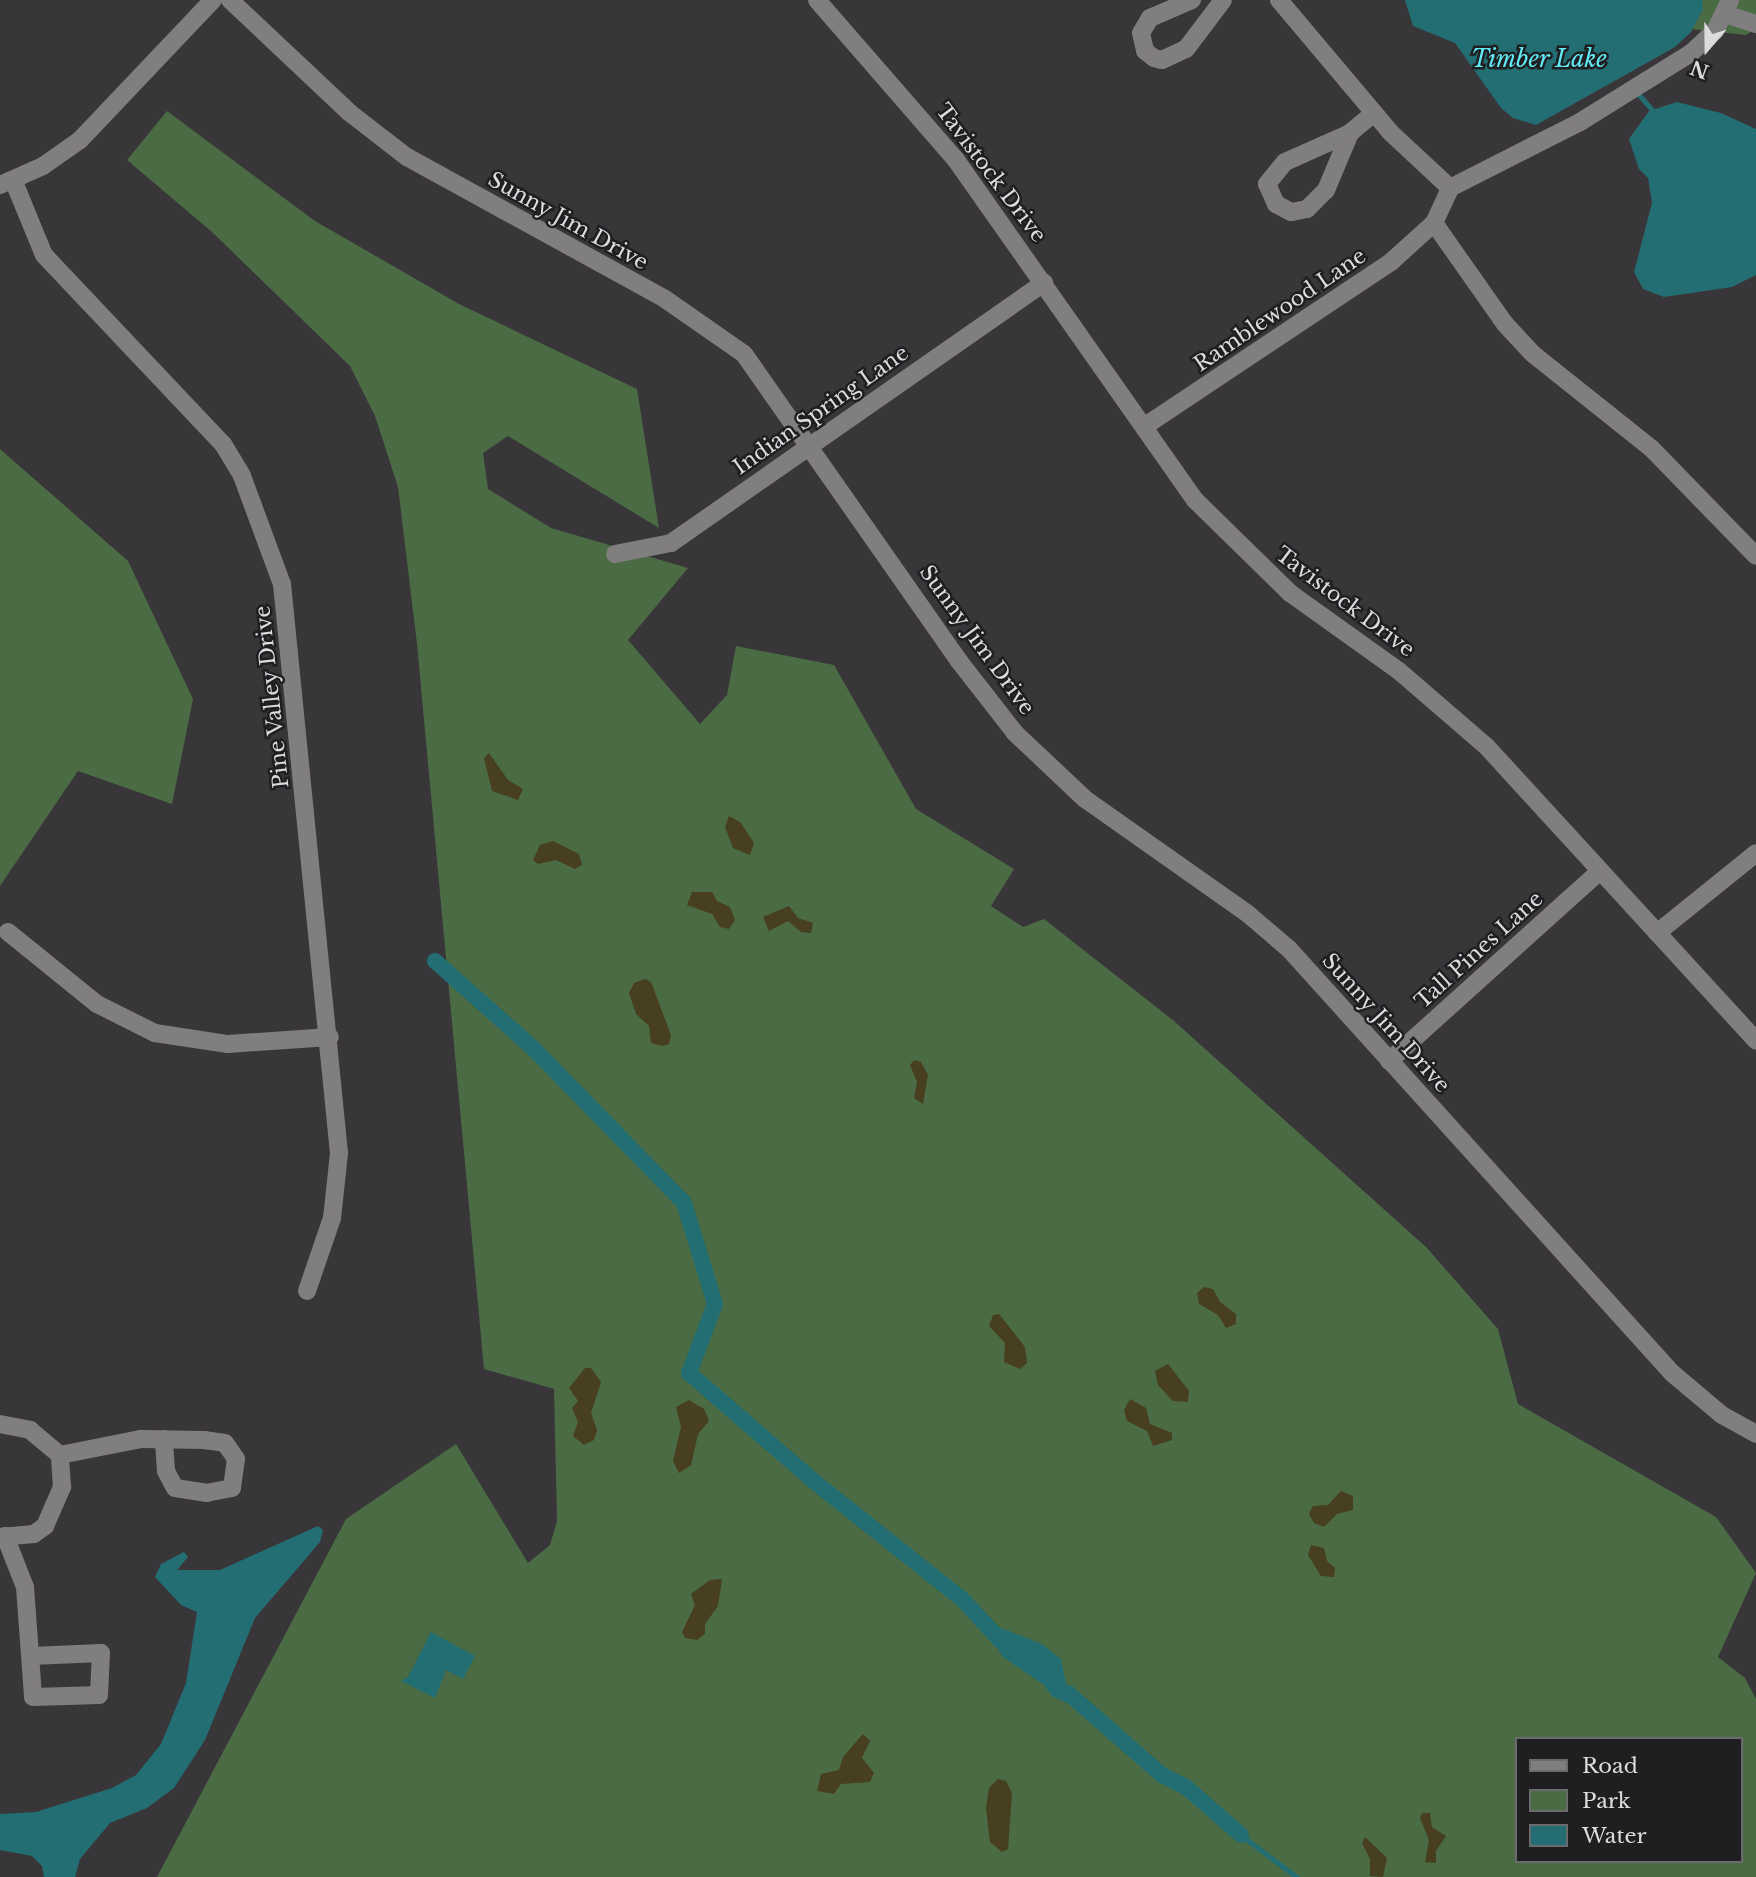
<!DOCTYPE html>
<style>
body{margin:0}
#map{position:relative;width:1756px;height:1877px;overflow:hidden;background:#39363a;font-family:"Libre Baskerville",serif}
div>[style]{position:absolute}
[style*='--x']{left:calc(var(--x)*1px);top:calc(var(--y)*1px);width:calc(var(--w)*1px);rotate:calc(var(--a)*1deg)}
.green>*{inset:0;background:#4a6b43}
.sand>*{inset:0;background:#473f1f}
.water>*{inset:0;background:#236e73}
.stream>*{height:4.5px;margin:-2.25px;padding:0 2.25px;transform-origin:2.25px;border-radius:2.25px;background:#236e73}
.canal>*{height:16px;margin:-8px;padding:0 8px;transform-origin:8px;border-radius:8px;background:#236e73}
.minor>*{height:18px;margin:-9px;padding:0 9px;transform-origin:9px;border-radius:9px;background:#817e7f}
span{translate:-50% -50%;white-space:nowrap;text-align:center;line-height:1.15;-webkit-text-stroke:5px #1f1e20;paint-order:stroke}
.street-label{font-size:21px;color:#dddbde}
.water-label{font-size:23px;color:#60ebf5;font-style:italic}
.legend{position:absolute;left:1515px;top:1737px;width:228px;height:126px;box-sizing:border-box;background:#1f1e20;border:2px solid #6b6a6c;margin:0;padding:9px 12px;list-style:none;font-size:21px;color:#dddbde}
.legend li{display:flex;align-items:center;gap:14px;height:35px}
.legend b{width:35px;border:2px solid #6b6a6c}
.north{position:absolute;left:1672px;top:14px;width:70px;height:70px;-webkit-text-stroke:5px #1f1e20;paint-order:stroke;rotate:200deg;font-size:19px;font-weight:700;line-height:28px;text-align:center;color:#dddbde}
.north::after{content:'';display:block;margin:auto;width:24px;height:32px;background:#dddbde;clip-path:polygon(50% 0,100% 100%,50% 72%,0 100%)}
</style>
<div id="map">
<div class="green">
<i style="clip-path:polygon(1629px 0,1756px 0,1756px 29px,1746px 35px,1654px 25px)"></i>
<i style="clip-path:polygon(evenodd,167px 111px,315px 221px,459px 304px,637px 389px,659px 528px,508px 436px,483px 453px,488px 489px,551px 528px,688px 568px,628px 640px,700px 724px,727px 695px,736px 646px,834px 665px,916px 809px,1014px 869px,991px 906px,1023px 927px,1044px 919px,1174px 1021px,1426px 1247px,1498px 1329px,1518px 1404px,1716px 1517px,1756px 1573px,1718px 1657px,1745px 1678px,1756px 1699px,1756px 1877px,157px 1877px,346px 1519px,456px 1444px,528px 1563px,550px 1545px,557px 1521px,554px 1389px,484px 1369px,417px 644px,398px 487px,375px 416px,350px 366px,212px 232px,127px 160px,167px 111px,1516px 1739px,1740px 1739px,1740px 1861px,1516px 1861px,1516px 1739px)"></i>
<i style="clip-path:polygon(0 449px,128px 561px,193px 699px,172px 804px,78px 771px,0 886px)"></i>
</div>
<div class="sand">
<i style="clip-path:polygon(489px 753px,508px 780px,523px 789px,518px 800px,492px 791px,484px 758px)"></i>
<i style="clip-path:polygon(729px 816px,740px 822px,754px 843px,750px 855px,733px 848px,725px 827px)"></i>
<i style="clip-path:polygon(553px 841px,579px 854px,582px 865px,575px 869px,556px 860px,538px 864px,533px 860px,540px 845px)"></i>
<i style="clip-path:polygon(692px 892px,712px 892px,717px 901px,730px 907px,735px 920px,729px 929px,720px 927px,712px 914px,687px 905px)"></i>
<i style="clip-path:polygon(789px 906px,798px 918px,813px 923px,811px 933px,801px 932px,788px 921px,769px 931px,763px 917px)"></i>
<i style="clip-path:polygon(645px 979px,651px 982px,671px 1035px,669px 1044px,662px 1046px,651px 1043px,649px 1026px,636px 1014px,629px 993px,634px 983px)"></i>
<i style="clip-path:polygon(914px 1060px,921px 1062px,928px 1075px,923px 1104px,914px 1098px,917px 1082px,910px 1065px)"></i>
<i style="clip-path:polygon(1204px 1287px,1213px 1289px,1220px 1302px,1236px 1314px,1236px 1324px,1226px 1328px,1218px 1315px,1199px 1304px,1197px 1293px)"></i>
<i style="clip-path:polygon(999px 1314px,1025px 1347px,1027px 1363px,1020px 1369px,1004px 1362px,1005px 1343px,989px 1326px,993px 1315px)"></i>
<i style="clip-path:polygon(1168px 1364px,1189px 1391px,1188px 1402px,1173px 1401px,1158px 1385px,1155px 1371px)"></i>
<i style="clip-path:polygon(585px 1368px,591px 1368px,601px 1382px,591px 1413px,597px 1430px,594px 1440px,584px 1445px,573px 1436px,578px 1422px,572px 1408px,578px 1401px,569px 1388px)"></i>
<i style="clip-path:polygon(1130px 1399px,1146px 1408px,1150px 1424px,1172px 1433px,1172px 1440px,1153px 1446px,1147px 1431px,1127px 1421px,1124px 1410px)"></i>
<i style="clip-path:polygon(689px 1400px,704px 1409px,709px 1421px,698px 1434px,691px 1465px,679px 1473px,673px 1461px,681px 1427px,676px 1407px)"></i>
<i style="clip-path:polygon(1341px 1491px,1353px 1496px,1353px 1510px,1337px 1514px,1324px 1527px,1314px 1523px,1309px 1514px,1313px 1506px,1328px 1505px)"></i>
<i style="clip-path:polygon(1311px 1545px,1324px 1548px,1327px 1561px,1335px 1568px,1334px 1577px,1321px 1576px,1308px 1555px)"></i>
<i style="clip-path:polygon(722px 1579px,718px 1606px,705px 1624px,705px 1634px,697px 1640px,685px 1638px,682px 1632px,695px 1605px,691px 1594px,710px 1580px)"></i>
<i style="clip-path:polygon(863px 1734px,870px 1741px,862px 1758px,874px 1773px,870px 1782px,841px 1784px,834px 1794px,817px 1791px,821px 1774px,839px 1770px,843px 1757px)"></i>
<i style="clip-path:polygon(998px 1779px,1006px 1781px,1012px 1793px,1008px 1849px,1002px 1852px,990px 1842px,986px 1808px,989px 1788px)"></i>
<i style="clip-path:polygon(1422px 1813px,1430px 1813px,1432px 1827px,1446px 1836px,1436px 1851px,1436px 1863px,1425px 1862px,1429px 1840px,1420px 1818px)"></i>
<i style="clip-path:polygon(1365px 1837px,1387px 1858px,1383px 1877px,1370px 1876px,1370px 1859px,1362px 1843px)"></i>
</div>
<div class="water">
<i style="clip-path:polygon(1405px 0,1702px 0,1703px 9px,1691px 32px,1675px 47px,1536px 125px,1513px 118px,1501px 108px,1455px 43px,1413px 26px)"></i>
<i style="clip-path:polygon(1677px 102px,1721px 113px,1756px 129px,1756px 275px,1732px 287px,1664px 297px,1643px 289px,1634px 272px,1652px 203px,1648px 178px,1639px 169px,1629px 139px,1649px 111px)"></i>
<i style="clip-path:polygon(318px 1526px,323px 1530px,320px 1542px,255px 1618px,205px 1740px,174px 1788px,147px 1808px,110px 1823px,80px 1859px,75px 1877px,44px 1877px,42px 1866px,32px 1856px,0 1850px,0 1814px,36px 1812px,112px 1788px,136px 1775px,161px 1744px,186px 1683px,197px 1612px,181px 1605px,155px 1577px,161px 1564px,184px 1552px,188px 1557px,177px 1570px,220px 1570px)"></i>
<i style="clip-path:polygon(991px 1624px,1042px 1644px,1061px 1659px,1067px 1688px,1086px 1702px,1081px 1709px,1052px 1696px,1044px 1685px,1003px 1657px,985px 1629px)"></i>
<i style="clip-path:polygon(431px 1632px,475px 1656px,463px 1679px,446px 1670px,435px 1698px,401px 1681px,408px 1677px)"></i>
</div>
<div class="stream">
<i style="--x:1636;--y:91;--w:29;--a:49"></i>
<i style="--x:1241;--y:1835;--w:70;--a:36.9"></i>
</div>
<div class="canal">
<i style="--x:435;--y:961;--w:131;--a:41.6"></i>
<i style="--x:533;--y:1048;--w:216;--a:45.7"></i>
<i style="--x:684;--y:1203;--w:106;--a:72.9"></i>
<i style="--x:715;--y:1304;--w:74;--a:110.6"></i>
<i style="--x:689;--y:1373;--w:168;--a:40.9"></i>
<i style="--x:816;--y:1483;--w:186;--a:38.5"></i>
<i style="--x:962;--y:1599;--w:57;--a:47.1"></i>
<i style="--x:1068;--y:1693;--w:125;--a:41.1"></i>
<i style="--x:1162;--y:1775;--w:27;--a:27"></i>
<i style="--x:1186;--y:1787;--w:73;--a:41.1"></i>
</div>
<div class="minor">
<i style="--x:230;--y:0;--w:165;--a:43.3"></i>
<i style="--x:350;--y:113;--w:72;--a:37.7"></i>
<i style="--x:407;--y:157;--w:294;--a:28.8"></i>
<i style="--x:665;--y:299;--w:96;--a:34.8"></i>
<i style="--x:744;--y:354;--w:375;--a:55"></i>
<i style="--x:959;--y:661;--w:91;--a:52.1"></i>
<i style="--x:1015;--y:733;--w:96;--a:43.3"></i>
<i style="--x:1085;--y:799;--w:199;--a:35.2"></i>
<i style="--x:1248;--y:914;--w:54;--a:40.5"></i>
<i style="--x:1289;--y:949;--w:571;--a:47.91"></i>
<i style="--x:1672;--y:1373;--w:65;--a:40"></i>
<i style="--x:1722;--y:1415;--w:39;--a:29"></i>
<i style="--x:817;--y:0;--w:212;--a:49"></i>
<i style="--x:956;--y:160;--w:416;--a:54.9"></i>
<i style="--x:1195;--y:500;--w:133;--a:44.4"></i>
<i style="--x:1290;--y:593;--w:134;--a:35.6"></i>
<i style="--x:1399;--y:671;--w:116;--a:40.8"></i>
<i style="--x:1487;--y:747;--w:398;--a:47.5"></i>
<i style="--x:1192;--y:0;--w:46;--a:156.8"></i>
<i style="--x:1150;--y:18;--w:17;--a:121"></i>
<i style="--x:1141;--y:33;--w:18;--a:77"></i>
<i style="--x:1145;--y:51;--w:11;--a:38"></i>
<i style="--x:1154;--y:58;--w:8;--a:14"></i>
<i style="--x:1162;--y:60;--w:26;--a:-25"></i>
<i style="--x:1186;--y:49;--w:61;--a:-52.9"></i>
<i style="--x:1279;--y:0;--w:172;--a:49.9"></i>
<i style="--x:1390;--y:132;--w:82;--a:43"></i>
<i style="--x:1725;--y:14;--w:33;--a:18"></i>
<i style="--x:1350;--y:133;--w:62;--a:112.8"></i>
<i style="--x:1326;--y:190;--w:27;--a:135"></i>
<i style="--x:1307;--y:209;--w:16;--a:169"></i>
<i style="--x:1291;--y:212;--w:17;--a:-152"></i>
<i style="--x:1276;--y:204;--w:22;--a:-114"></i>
<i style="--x:1267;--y:184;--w:28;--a:-51"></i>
<i style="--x:1285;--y:162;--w:71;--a:-24"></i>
<i style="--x:1350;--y:133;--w:31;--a:-40"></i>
<i style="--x:14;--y:182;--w:79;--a:67.7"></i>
<i style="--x:44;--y:255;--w:260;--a:46.6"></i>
<i style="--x:223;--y:444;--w:37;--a:59"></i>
<i style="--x:242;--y:476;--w:115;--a:69.7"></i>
<i style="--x:282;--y:584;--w:572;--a:84.28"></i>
<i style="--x:339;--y:1153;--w:65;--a:96.1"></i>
<i style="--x:332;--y:1218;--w:77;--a:108.9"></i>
<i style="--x:0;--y:185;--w:47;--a:-23.8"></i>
<i style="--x:43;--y:166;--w:45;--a:-35.1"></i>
<i style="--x:80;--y:140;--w:193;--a:-46.5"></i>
<i style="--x:1450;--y:188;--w:146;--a:-26.9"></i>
<i style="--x:1580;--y:122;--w:131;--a:-31.9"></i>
<i style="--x:1691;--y:53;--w:33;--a:-43"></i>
<i style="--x:1715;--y:31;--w:34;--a:-64"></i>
<i style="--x:1434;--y:223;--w:123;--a:54.9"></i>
<i style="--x:1505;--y:324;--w:41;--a:47"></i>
<i style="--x:1533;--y:354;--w:152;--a:38.6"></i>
<i style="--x:1652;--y:449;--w:149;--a:45.8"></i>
<i style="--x:1145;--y:426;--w:297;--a:-33.7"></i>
<i style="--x:1392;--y:261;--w:57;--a:-42.1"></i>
<i style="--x:1434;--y:223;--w:38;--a:-65"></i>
<i style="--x:615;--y:554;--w:57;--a:-11.1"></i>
<i style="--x:671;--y:543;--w:455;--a:-34.9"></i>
<i style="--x:8;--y:932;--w:114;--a:39"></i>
<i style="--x:97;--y:1004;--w:65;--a:26.6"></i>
<i style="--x:155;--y:1033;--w:74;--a:8.6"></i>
<i style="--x:228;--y:1044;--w:102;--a:-3.9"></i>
<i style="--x:1657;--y:933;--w:127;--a:-38.9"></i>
<i style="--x:1389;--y:1061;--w:283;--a:-42"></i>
<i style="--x:0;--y:1424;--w:31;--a:11"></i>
<i style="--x:30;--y:1430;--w:39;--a:40"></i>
<i style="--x:60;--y:1455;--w:83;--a:-11.2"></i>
<i style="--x:141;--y:1439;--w:63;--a:0.9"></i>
<i style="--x:204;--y:1440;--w:21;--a:8"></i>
<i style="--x:225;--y:1443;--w:19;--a:55"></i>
<i style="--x:236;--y:1459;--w:29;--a:98"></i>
<i style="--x:232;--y:1488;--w:25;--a:169"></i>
<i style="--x:207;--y:1493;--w:32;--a:-171"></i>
<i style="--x:175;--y:1488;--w:19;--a:-118"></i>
<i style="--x:166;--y:1471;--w:32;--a:-94"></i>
<i style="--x:5;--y:1536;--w:55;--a:68.6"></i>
<i style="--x:25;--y:1587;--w:110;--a:85.8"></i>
<i style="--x:33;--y:1697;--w:66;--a:-1.7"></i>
<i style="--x:99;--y:1695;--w:42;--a:-87.3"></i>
<i style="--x:101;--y:1653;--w:70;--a:177.5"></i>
<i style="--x:0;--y:1537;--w:34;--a:-5"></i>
<i style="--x:34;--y:1534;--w:14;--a:-36"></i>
<i style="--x:45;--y:1526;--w:43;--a:-66.4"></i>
<i style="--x:62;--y:1487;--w:32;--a:-94"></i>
</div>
<div class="street-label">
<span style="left:991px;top:173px;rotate:53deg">Tavistock Drive</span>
<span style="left:568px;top:221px;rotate:29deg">Sunny Jim Drive</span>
<span style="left:1280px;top:310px;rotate:-34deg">Ramblewood Lane</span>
<span style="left:821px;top:410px;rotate:-35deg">Indian Spring Lane</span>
<span style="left:1345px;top:602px;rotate:37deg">Tavistock Drive</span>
<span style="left:977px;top:640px;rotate:54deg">Sunny Jim Drive</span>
<span style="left:272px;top:697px;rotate:-96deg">Pine Valley Drive</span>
<span style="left:1479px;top:950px;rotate:-42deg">Tall Pines Lane</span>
<span style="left:1386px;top:1023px;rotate:48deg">Sunny Jim Drive</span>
</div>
<div class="water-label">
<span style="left:1539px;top:59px">Timber Lake</span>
</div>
<ul class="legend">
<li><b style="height:9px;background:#817e7f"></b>Road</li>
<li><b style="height:19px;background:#4a6b43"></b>Park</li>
<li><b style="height:19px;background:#236e73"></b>Water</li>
</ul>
<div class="north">N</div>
</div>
